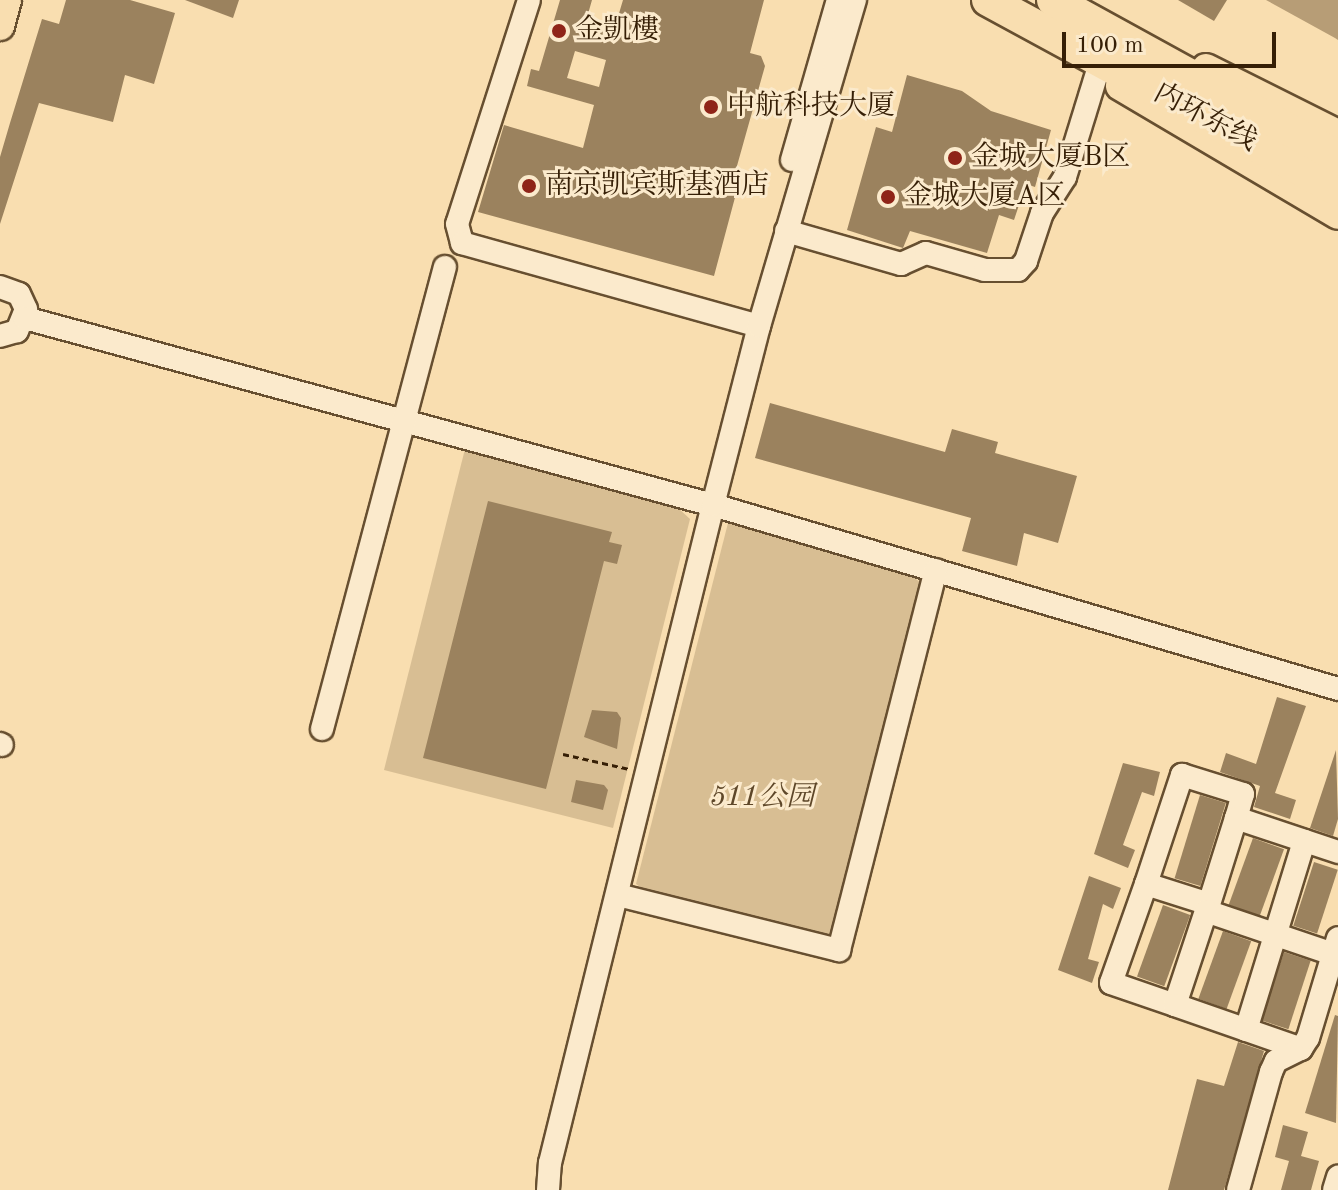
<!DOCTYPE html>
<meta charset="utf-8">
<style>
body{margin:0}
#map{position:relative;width:1338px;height:1190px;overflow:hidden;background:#f9deb0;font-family:"Old Standard TT","Noto Serif SC",serif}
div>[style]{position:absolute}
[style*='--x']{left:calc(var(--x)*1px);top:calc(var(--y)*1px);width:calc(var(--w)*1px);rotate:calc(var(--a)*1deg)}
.green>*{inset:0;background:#d8be93}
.water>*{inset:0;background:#b79d76}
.building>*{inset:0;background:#9b825e;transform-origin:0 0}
.path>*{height:3px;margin-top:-1.5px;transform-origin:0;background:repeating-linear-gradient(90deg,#361f06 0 6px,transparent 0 10px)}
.roads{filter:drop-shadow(2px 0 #674f30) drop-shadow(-2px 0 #674f30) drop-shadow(0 2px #674f30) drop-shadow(0 -2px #674f30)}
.minor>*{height:22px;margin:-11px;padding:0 11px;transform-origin:11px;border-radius:11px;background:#fbeacc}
.major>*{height:28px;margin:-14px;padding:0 14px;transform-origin:14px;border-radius:14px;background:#f9deb0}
.highway>*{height:32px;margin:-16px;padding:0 16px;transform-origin:16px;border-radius:16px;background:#f9deb0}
.dots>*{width:22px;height:22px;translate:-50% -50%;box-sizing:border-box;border:4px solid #fbeacc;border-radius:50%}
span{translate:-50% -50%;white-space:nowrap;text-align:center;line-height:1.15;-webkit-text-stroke:6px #fbeacc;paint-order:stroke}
.poi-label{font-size:28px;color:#361f06}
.left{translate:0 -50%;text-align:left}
.street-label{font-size:28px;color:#361f06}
.park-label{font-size:28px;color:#5e4729;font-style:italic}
.scale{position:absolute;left:1062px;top:32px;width:214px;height:36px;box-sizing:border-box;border:4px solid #361f06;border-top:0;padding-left:10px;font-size:24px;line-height:28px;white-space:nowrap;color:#361f06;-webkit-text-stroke:6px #fbeacc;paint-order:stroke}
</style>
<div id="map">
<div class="green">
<i style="clip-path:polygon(465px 449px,677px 507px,690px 519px,613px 828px,384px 770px)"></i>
<i style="clip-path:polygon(728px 523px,907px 572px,921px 583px,837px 929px,831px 935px,820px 937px,650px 894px,636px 884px)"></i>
</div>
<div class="water">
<i style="clip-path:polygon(1266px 0,1338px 0,1338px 40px,1335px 38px)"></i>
</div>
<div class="building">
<i style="clip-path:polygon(66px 0,130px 0,175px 13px,154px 84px,125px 75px,113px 122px,39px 103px,0 224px,0 157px,10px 123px,42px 19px,59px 24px)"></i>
<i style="clip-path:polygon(185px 0,239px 0,233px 18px)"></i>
<i style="clip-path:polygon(evenodd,560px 0,592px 0,586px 21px,614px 30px,623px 0,764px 0,750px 53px,761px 56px,765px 66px,735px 173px,741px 175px,714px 276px,478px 212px,504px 125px,583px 148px,594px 105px,527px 86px,531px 69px,539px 71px,560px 0,575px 51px,606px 60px,599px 87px,567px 78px,575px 51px)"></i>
<i style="clip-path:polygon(1178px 0,1227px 0,1214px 21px)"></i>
<i style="clip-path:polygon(907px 75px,962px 91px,991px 111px,1051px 130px,1035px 187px,1026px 184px,1014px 220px,999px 215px,987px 253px,910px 231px,903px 248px,847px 230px,876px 127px,892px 132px)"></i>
<i style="clip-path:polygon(770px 403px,945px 452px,952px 429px,998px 442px,995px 453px,1077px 476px,1058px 543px,1024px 533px,1017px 566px,962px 551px,971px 518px,755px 458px)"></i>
<i style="clip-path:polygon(488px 501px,612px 532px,609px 542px,622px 545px,617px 564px,604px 561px,546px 789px,423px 758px)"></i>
<i style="clip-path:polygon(1277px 697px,1306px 706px,1275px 793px,1296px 800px,1290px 819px,1254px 807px,1260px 786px,1220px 772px,1226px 753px,1256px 764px)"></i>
<i style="clip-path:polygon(592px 710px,617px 712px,621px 718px,617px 749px,584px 737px)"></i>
<i style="clip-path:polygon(1336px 750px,1338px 819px,1333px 836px,1310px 828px)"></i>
<i style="clip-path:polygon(1123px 763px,1160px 772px,1154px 796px,1142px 792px,1123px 845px,1135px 850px,1128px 868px,1094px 854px)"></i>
<i style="clip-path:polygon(576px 780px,604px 785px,608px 790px,603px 810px,571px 802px)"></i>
<i style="left:1200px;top:795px;width:27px;height:87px;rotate:17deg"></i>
<i style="left:1253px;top:838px;width:33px;height:71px;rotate:20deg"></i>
<i style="left:1314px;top:862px;width:25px;height:67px;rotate:18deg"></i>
<i style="clip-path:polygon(1089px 876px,1121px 888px,1113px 909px,1103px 904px,1088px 959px,1099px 962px,1092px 983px,1058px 970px)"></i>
<i style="left:1163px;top:905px;width:29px;height:76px;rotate:20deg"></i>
<i style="left:1223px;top:931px;width:30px;height:72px;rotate:20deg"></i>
<i style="left:1284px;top:952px;width:28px;height:72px;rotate:18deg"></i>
<i style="clip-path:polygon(1335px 1015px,1338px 1016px,1336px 1123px,1305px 1113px)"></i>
<i style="clip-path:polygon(1238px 1042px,1264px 1051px,1224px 1190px,1168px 1190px,1197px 1079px,1224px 1086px)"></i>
<i style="clip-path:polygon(1283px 1125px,1308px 1132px,1301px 1156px,1319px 1161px,1311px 1190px,1281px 1190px,1289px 1161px,1275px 1157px)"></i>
</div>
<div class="path">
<i style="--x:563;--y:754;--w:68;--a:12.8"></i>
</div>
<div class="roads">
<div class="minor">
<i style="--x:529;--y:0;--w:235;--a:107.8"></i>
<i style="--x:457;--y:224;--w:20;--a:75"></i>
<i style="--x:462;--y:243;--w:308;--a:15.6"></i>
<i style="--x:792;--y:160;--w:166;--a:-74"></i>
<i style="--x:786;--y:231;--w:120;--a:16"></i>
<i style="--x:901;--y:264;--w:27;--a:-24"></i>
<i style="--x:926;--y:253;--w:61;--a:16.1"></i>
<i style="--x:985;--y:270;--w:33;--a:0"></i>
<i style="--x:1018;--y:270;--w:12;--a:-48"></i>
<i style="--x:1026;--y:261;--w:51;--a:-71.6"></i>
<i style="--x:1042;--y:213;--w:43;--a:-57.4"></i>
<i style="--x:1065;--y:177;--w:112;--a:-72.9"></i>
<i style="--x:0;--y:287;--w:20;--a:20"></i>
<i style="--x:19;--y:294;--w:17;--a:65"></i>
<i style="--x:26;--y:309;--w:24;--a:112"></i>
<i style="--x:17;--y:331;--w:18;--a:164"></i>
<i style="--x:25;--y:318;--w:713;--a:15.21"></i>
<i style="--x:713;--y:505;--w:652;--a:16.4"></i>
<i style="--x:322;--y:729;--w:478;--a:-75.1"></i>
<i style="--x:0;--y:744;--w:2;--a:27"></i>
<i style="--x:1236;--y:818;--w:108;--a:18.4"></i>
<i style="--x:1146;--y:884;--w:105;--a:109.5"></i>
<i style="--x:1111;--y:983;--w:68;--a:19"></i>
<i style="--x:618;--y:895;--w:228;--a:14"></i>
<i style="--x:839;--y:950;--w:392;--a:-75.7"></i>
<i style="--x:1209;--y:904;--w:66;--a:-162.4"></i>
<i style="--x:1146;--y:884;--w:115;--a:-71.7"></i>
<i style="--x:1182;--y:775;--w:64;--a:17.3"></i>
<i style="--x:1243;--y:794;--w:25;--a:106"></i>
<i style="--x:1236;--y:818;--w:90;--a:107.4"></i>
<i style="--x:1209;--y:904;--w:8;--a:113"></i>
<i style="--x:1206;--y:911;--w:134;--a:18.7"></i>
<i style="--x:1206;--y:911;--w:99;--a:108.3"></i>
<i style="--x:1175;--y:1005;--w:133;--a:19.2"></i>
<i style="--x:1246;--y:1030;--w:198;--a:-72.9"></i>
<i style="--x:548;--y:1190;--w:27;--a:-86"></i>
<i style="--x:550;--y:1163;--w:678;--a:-76.09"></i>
<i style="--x:713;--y:505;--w:185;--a:-75.6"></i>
<i style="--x:759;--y:326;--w:340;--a:-73.6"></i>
<i style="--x:1238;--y:1190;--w:123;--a:-74.4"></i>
<i style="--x:1271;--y:1072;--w:12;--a:-66"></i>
<i style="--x:1276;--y:1061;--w:28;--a:-26"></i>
<i style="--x:1301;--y:1049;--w:13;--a:-58"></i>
<i style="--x:1308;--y:1038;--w:104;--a:-73.3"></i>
<i style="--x:1334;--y:1190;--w:14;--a:-73"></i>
</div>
<div class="major">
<i style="--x:0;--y:26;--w:27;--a:-75"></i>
<i style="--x:1206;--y:68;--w:148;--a:26.6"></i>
<i style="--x:1120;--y:86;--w:253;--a:30.6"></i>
</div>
<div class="highway">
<i style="--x:988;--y:0;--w:398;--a:28.5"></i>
<i style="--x:1053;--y:0;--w:325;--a:28.8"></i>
</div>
</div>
<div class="dots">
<i style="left:559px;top:31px;background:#8f2418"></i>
<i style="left:711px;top:107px;background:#8f2418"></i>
<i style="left:955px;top:158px;background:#8f2418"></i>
<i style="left:529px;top:186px;background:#8f2418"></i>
<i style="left:888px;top:197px;background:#8f2418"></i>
</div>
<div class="poi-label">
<span class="left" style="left:575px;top:31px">金凱樓</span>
<span class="left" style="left:727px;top:107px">中航科技大厦</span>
<span class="left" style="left:971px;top:158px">金城大厦B区</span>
<span class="left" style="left:545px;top:186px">南京凯宾斯基酒店</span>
<span class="left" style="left:904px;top:197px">金城大厦A区</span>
</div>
<div class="street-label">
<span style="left:1205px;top:118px;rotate:28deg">内环东线</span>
</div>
<div class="park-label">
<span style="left:762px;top:798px">511公园</span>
</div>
<div class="scale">100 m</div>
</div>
